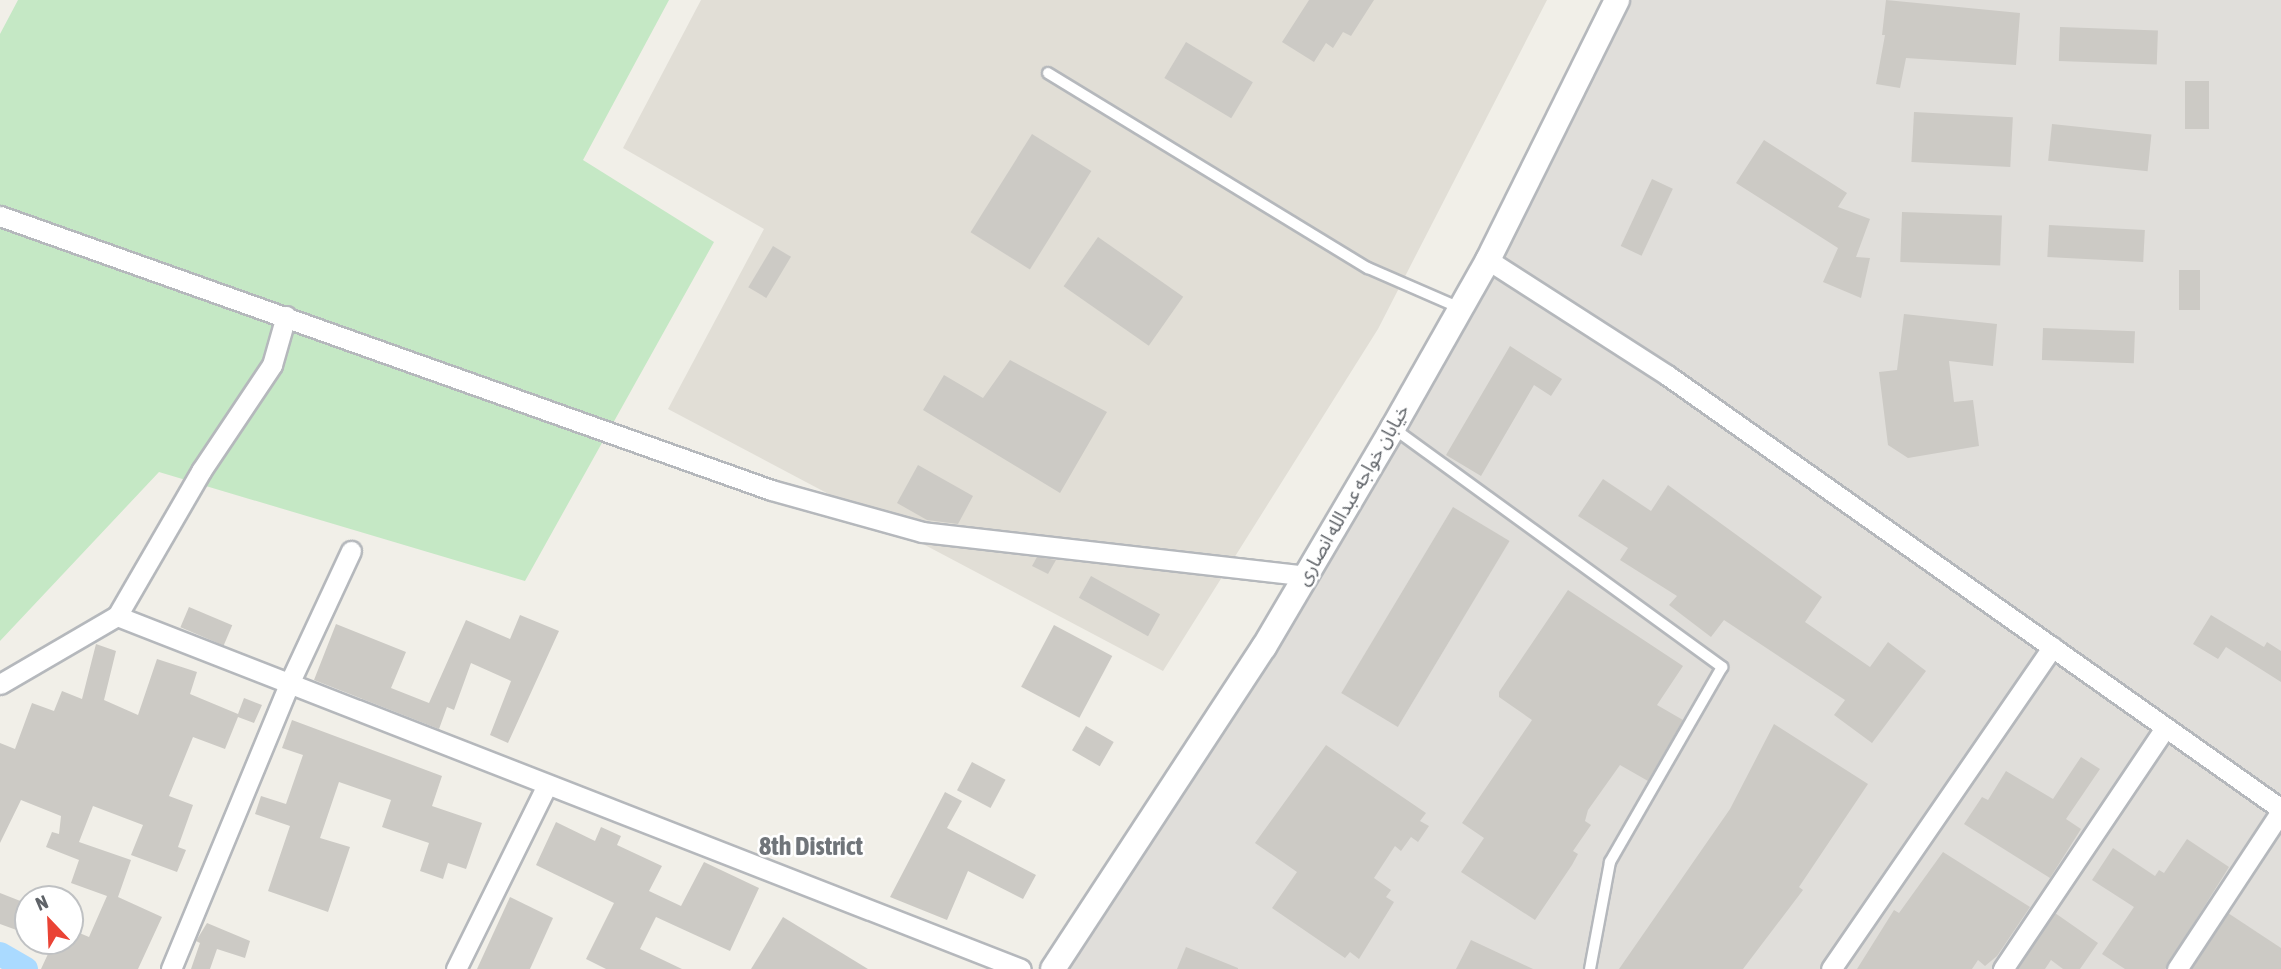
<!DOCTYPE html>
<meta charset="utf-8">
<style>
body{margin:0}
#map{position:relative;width:2281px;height:969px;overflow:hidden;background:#f1efe8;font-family:"Asap Condensed","Noto Sans Arabic",sans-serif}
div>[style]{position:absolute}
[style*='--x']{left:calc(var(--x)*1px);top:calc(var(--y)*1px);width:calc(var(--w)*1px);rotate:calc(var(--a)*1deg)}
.industrial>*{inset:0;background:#e0deda}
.education>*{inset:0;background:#e1ded6}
.green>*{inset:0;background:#c5e8c5}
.canal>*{height:24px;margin:-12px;padding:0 12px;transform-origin:12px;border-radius:12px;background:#aadaff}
.building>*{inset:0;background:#cccac5;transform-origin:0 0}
.roads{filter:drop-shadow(2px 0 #b5b8bc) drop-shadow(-2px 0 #b5b8bc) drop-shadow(0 2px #b5b8bc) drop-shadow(0 -2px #b5b8bc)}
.service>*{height:10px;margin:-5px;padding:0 5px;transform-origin:5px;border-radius:5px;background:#fff}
.minor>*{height:19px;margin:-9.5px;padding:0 9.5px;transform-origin:9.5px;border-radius:9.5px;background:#fff}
.tertiary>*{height:24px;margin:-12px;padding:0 12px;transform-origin:12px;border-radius:12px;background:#fff}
span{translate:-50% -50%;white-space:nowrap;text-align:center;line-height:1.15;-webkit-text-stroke:5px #fff;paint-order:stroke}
.street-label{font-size:19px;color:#5f6368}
.district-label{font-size:26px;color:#70757a;font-weight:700}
.north{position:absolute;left:14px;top:885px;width:70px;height:70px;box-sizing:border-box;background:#fff;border:2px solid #bfc1c3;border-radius:50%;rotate:337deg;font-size:19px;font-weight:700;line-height:28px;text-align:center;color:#5f6368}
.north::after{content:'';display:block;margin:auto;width:24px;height:32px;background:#ea4335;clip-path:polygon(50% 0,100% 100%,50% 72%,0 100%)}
</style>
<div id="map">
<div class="industrial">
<i style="clip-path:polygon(1617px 0,2281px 0,2281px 969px,1052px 969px,1441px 345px)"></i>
</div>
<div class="education">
<i style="clip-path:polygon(701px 0,1547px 0,1378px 329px,1163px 671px,668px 409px,764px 229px,623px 148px)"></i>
</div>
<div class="green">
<i style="clip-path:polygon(18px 0,669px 0,583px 160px,714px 242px,525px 581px,159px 472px,0 641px,0 34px)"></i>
</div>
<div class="canal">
<i style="--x:0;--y:954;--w:30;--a:30"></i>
</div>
<div class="building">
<i style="clip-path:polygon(1309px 0,1374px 0,1351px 36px,1343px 32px,1333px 48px,1326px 43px,1314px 62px,1282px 42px)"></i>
<i style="clip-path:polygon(1886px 0,2020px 13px,2016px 65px,1906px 58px,1900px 88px,1876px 84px,1885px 35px,1882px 35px)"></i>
<i style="left:2060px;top:27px;width:98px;height:34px;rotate:2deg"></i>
<i style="left:1186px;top:42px;width:78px;height:42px;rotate:31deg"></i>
<i style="left:2185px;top:81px;width:24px;height:48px"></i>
<i style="left:1914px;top:112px;width:99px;height:50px;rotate:3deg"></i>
<i style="left:2052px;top:124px;width:100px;height:37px;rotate:6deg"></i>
<i style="left:1032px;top:134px;width:70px;height:116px;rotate:32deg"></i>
<i style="clip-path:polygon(1764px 140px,1847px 193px,1838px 207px,1870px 219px,1856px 257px,1870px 258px,1861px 298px,1823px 282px,1838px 248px,1736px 183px)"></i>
<i style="left:1652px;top:179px;width:23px;height:74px;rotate:25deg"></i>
<i style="left:1902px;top:212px;width:100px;height:50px;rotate:2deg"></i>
<i style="left:2049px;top:225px;width:96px;height:32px;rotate:3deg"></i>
<i style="left:1098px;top:237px;width:104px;height:60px;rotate:35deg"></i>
<i style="left:773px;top:246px;width:21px;height:48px;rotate:31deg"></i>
<i style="left:2179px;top:270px;width:21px;height:40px"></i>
<i style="clip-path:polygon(1904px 314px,1997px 324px,1993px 366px,1949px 361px,1954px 402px,1973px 400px,1979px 446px,1908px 458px,1888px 445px,1879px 372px,1897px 370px)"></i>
<i style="left:2043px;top:328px;width:92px;height:32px;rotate:2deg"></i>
<i style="clip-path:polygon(1510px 346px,1562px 379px,1551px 396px,1534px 385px,1481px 476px,1446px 455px)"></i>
<i style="clip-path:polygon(1010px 360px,1107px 412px,1060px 493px,923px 410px,944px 375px,983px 398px)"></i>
<i style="clip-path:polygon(918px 465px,973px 496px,958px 524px,927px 520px,897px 503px)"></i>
<i style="clip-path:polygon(1603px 479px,1651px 511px,1668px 485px,1822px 597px,1805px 622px,1870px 667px,1888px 642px,1926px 671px,1872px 743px,1834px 715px,1845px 700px,1724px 620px,1711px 637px,1669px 605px,1677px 596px,1620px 560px,1628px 548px,1578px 516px)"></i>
<i style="left:1453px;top:507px;width:66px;height:217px;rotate:31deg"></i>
<i style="clip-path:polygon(1037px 557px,1056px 560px,1048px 574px,1032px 566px)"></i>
<i style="left:1091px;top:576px;width:79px;height:25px;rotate:29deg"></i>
<i style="clip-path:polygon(1568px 590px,1683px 666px,1657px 705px,1683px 720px,1648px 781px,1620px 765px,1588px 810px,1585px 821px,1591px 825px,1573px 851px,1578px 854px,1572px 865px,1535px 920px,1461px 872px,1484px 838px,1462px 823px,1532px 720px,1499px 697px,1499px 692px)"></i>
<i style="left:189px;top:607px;width:47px;height:22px;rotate:23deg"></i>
<i style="clip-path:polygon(520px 615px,559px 631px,508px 743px,490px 735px,511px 681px,471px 663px,454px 710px,447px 707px,439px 729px,314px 680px,336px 624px,406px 652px,391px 688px,429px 703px,466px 620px,510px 639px)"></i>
<i style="clip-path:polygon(2211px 615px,2264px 647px,2267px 642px,2281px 651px,2281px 682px,2226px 647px,2218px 659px,2193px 644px)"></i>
<i style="left:1054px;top:625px;width:66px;height:70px;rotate:28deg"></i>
<i style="clip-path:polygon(96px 644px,116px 651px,104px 700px,138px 715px,157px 659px,197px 672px,190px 694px,238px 714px,244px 698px,262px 705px,254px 723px,238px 717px,225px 749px,193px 737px,169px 796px,193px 805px,178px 847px,186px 850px,177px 872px,131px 855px,143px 825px,93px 806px,79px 842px,131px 860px,118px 897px,162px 917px,138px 969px,41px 969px,54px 941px,70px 941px,70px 929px,89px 937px,107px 896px,71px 883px,79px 860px,46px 847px,52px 832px,59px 834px,61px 816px,21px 800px,0 843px,0 743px,15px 749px,32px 703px,54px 711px,62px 691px,82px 699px)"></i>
<i style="clip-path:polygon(292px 720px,442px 776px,432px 806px,482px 823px,466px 869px,448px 863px,443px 879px,420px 871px,429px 843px,382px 827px,391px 800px,339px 782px,320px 838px,350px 847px,328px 912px,268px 891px,290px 826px,255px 814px,261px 796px,286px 804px,303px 755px,282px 748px)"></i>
<i style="clip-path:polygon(1774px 724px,1868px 784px,1799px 887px,1803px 890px,1743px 969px,1619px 969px,1730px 809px)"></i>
<i style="left:1086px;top:726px;width:32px;height:28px;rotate:30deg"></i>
<i style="clip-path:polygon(1326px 745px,1426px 813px,1420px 821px,1429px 826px,1418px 842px,1411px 837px,1401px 851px,1395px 846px,1374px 878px,1391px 890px,1386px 897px,1394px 902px,1359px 959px,1350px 952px,1345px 958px,1272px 908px,1297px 872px,1255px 843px)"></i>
<i style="clip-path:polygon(2081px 757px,2100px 769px,2066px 819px,2081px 829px,2050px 878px,1964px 824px,1982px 797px,1988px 800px,2006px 771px,2053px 799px)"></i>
<i style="left:972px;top:762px;width:38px;height:32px;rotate:28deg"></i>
<i style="clip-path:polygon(945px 792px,962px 801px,947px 828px,1036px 875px,1023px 899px,968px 871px,947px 920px,890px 897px)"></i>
<i style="clip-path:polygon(556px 822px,595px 841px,601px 827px,621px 836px,617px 845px,662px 866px,649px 891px,681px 906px,704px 862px,759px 888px,730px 951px,656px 917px,640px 949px,682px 969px,606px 969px,586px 959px,614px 903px,536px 865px)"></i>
<i style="clip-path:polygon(2187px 839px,2229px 867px,2165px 969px,2125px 969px,2102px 954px,2134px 907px,2092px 880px,2113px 848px,2155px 876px,2159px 870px,2164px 873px)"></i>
<i style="clip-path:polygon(1943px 852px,2030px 907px,1997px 956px,1985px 966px,1978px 960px,1972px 969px,1857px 969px,1894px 910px,1899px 913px)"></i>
<i style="clip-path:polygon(0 893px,28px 904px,22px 932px,0 924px)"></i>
<i style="clip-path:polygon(510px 897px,553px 918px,530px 969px,477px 969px)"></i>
<i style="clip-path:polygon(2055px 913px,2098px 943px,2080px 969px,2063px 969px,2051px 960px,2045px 969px,2018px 969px)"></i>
<i style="clip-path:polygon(2228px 913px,2281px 948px,2281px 969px,2192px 969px)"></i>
<i style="clip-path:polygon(783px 917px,868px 969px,751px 969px)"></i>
<i style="clip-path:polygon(207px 923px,250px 941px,245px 958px,217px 949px,210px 969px,191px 969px,200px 943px,196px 941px)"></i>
<i style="clip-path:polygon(1471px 940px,1533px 969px,1456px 969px)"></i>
<i style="clip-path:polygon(1186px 947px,1238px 968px,1238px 969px,1177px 969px)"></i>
</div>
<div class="roads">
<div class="service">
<i style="--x:1048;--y:73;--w:375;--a:31.4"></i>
<i style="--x:1368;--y:268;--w:100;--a:23.5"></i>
<i style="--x:1393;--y:428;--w:407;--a:36"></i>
<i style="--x:1722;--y:667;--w:225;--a:119.9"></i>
<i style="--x:1610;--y:862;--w:109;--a:100.6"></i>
</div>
<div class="minor">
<i style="--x:0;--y:216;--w:818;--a:19.56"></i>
<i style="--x:771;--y:490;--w:157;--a:15.5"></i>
<i style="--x:922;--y:532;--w:387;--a:6.5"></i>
<i style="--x:1488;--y:260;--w:213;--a:32.7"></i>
<i style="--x:1667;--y:375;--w:752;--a:35.25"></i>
<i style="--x:117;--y:616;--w:970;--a:21.33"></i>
<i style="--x:0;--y:684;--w:135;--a:-30.2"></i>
<i style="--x:117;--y:616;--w:168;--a:-59.9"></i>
<i style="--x:201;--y:471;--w:128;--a:-56.2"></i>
<i style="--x:272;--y:365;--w:51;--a:-74.1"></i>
<i style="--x:171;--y:969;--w:306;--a:-67.5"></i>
<i style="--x:288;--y:686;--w:149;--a:-65"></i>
<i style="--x:456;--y:969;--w:205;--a:-63.7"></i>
<i style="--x:1831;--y:969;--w:391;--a:-55.5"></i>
<i style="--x:2003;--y:969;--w:289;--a:-56.1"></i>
<i style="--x:2177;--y:969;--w:189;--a:-56.6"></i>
</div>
<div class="tertiary">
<i style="--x:1053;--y:969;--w:385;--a:-56.8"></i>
<i style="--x:1264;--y:647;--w:254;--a:-59.5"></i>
<i style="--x:1393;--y:428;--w:193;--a:-60.5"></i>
<i style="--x:1488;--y:260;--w:290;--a:-63.6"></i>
</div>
</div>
<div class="street-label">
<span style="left:1353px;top:495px;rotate:-60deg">خیابان خواجه عبدالله انصاری</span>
</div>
<div class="district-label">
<span style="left:811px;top:847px">8th District</span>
</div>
<div class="north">N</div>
</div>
